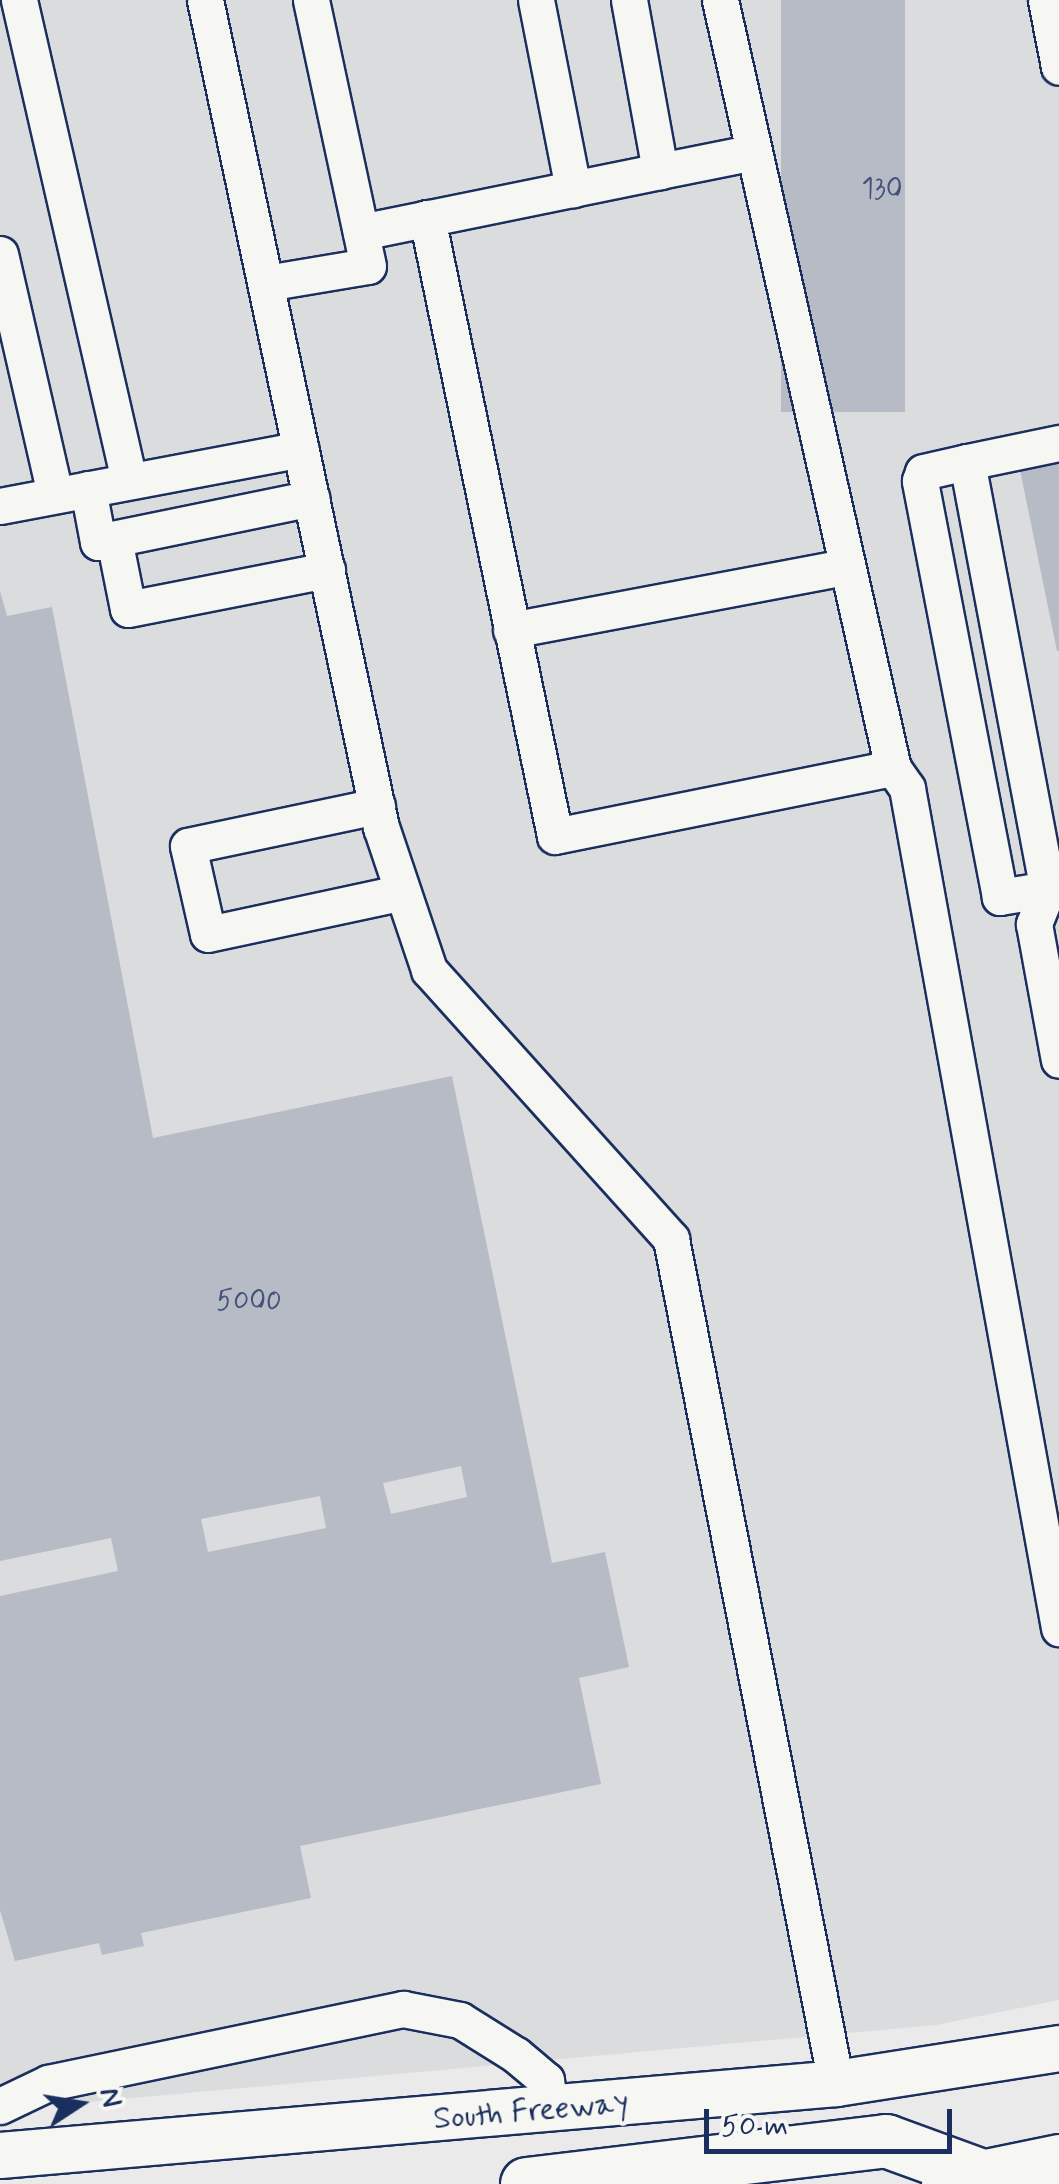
<!DOCTYPE html>
<style>
body{margin:0}
#map{position:relative;width:1059px;height:2184px;overflow:hidden;background:#e9eae9;font-family:Mynerve,sans-serif}
div>[style]{position:absolute}
[style*='--x']{left:calc(var(--x)*1px);top:calc(var(--y)*1px);width:calc(var(--w)*1px);rotate:calc(var(--a)*1deg)}
.built>*{inset:0;background:#dadcde}
.building>*{inset:0;background:#b6bbc6;transform-origin:0 0}
.roads{filter:drop-shadow(2px 0 #1b2f5e) drop-shadow(-2px 0 #1b2f5e) drop-shadow(0 2px #1b2f5e) drop-shadow(0 -2px #1b2f5e)}
.minor>*{height:35px;margin:-17.5px;padding:0 17.5px;transform-origin:17.5px;border-radius:17.5px;background:#f6f6f2}
.major>*{height:45px;margin:-22.5px;padding:0 22.5px;transform-origin:22.5px;border-radius:22.5px;background:#f6f6f2}
.highway>*{height:52px;margin:-26px;padding:0 26px;transform-origin:26px;border-radius:26px;background:#f6f6f2}
span{translate:-50% -50%;white-space:nowrap;text-align:center;line-height:1.15;-webkit-text-stroke:9px #f6f6f2;paint-order:stroke}
.number-label{font-size:28px;color:#425278}
.number-label span{-webkit-text-stroke-width:0}
.street-label{font-size:32px;color:#1b2f5e}
.north{position:absolute;left:30px;top:2054px;width:100px;height:100px;-webkit-text-stroke:8px #f6f6f2;paint-order:stroke;rotate:78deg;font-size:28px;font-weight:700;line-height:40px;text-align:center;color:#1b2f5e}
.north::after{content:'';display:block;margin:auto;width:35px;height:45px;background:#1b2f5e;clip-path:polygon(50% 0,100% 100%,50% 72%,0 100%)}
.scale{position:absolute;left:704px;top:2109px;width:248px;height:45px;box-sizing:border-box;border:5px solid #1b2f5e;border-top:0;padding-left:12px;font-size:30px;line-height:35px;white-space:nowrap;color:#1b2f5e;-webkit-text-stroke:8px #f6f6f2;paint-order:stroke}
</style>
<div id="map">
<div class="built">
<i style="clip-path:polygon(0 0,1059px 0,1059px 2000px,936px 2025px,0 2110px)"></i>
</div>
<div class="building">
<i style="left:781px;top:0;width:124px;height:412px"></i>
<i style="clip-path:polygon(1059px 462px,1059px 651px,1057px 651px,1020px 470px)"></i>
<i style="clip-path:polygon(evenodd,0 591px,7px 616px,52px 607px,153px 1138px,452px 1076px,552px 1563px,605px 1552px,629px 1667px,579px 1678px,601px 1784px,300px 1846px,311px 1898px,141px 1933px,144px 1946px,102px 1955px,99px 1943px,15px 1961px,0 1910px,0 1596px,118px 1571px,111px 1538px,0 1561px,0 591px,461px 1466px,467px 1497px,391px 1514px,383px 1483px,461px 1466px,0 591px,320px 1496px,326px 1528px,208px 1552px,201px 1519px,320px 1496px)"></i>
</div>
<div class="roads">
<div class="minor">
<i style="--x:19;--y:0;--w:493;--a:77.1"></i>
<i style="--x:205;--y:0;--w:846;--a:77.99"></i>
<i style="--x:381;--y:827;--w:151;--a:71.4"></i>
<i style="--x:429;--y:970;--w:362;--a:48"></i>
<i style="--x:671;--y:1239;--w:860;--a:78.94"></i>
<i style="--x:536;--y:0;--w:193;--a:78.9"></i>
<i style="--x:629;--y:0;--w:174;--a:79.7"></i>
<i style="--x:660;--y:171;--w:91;--a:-11.4"></i>
<i style="--x:720;--y:0;--w:787;--a:77.31"></i>
<i style="--x:893;--y:768;--w:24;--a:55"></i>
<i style="--x:907;--y:788;--w:854;--a:79.74"></i>
<i style="--x:1046;--y:0;--w:68;--a:79"></i>
<i style="--x:427;--y:218;--w:631;--a:78.3"></i>
<i style="--x:555;--y:836;--w:345;--a:-11.4"></i>
<i style="--x:361;--y:232;--w:305;--a:-11.5"></i>
<i style="--x:0;--y:254;--w:247;--a:77.1"></i>
<i style="--x:266;--y:283;--w:103;--a:-9.5"></i>
<i style="--x:368;--y:266;--w:272;--a:-102.1"></i>
<i style="--x:967;--y:462;--w:435;--a:79.3"></i>
<i style="--x:1048;--y:889;--w:49;--a:170.5"></i>
<i style="--x:1000;--y:897;--w:424;--a:-100.9"></i>
<i style="--x:920;--y:481;--w:9;--a:-72"></i>
<i style="--x:923;--y:472;--w:45;--a:-12.8"></i>
<i style="--x:967;--y:462;--w:94;--a:-11.7"></i>
<i style="--x:88;--y:489;--w:54;--a:79.3"></i>
<i style="--x:98;--y:542;--w:218;--a:-11.6"></i>
<i style="--x:0;--y:506;--w:306;--a:-10.7"></i>
<i style="--x:114;--y:539;--w:71;--a:78.7"></i>
<i style="--x:128;--y:609;--w:203;--a:-11.1"></i>
<i style="--x:511;--y:630;--w:341;--a:-10.7"></i>
<i style="--x:377;--y:806;--w:193;--a:168.1"></i>
<i style="--x:188;--y:846;--w:90;--a:77.2"></i>
<i style="--x:208;--y:934;--w:196;--a:-12.1"></i>
<i style="--x:1059;--y:887;--w:11;--a:170"></i>
<i style="--x:1048;--y:889;--w:38;--a:112"></i>
<i style="--x:1034;--y:924;--w:138;--a:79.6"></i>
<i style="--x:0;--y:2106;--w:53;--a:-25.6"></i>
<i style="--x:48;--y:2083;--w:363;--a:-11.8"></i>
<i style="--x:403;--y:2009;--w:58;--a:10.9"></i>
<i style="--x:460;--y:2020;--w:66;--a:32"></i>
<i style="--x:516;--y:2055;--w:39;--a:40"></i>
<i style="--x:546;--y:2080;--w:30;--a:82"></i>
</div>
<div class="major">
<i style="--x:0;--y:2155;--w:839;--a:-4.92"></i>
<i style="--x:836;--y:2083;--w:226;--a:-8.9"></i>
</div>
<div class="highway">
<i style="--x:527;--y:2184;--w:362;--a:-6.8"></i>
<i style="--x:886;--y:2141;--w:102;--a:20"></i>
<i style="--x:948;--y:2184;--w:113;--a:-11.7"></i>
</div>
</div>
<div class="number-label">
<span style="left:882px;top:190px">130</span>
<span style="left:249px;top:1302px">5000</span>
</div>
<div class="street-label">
<span style="left:531px;top:2111px;rotate:-5deg">South Freeway</span>
</div>
<div class="north">N</div>
<div class="scale">50 m</div>
</div>
